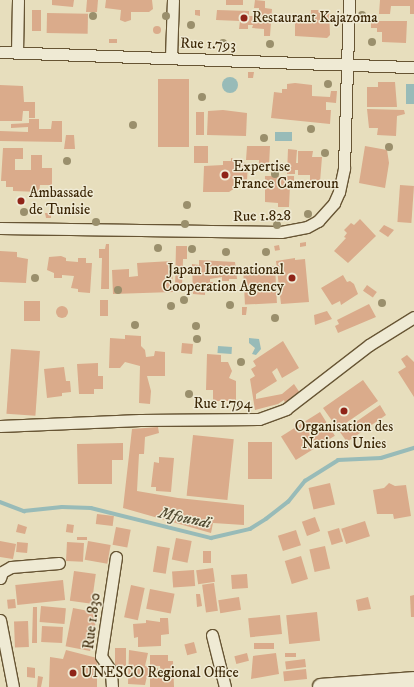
<!DOCTYPE html>
<style>
body{margin:0}
#map{position:relative;width:414px;height:687px;overflow:hidden;background:#e7debd;font-family:"IM FELL DW Pica",serif}
div>[style]{position:absolute}
[style*='--x']{left:calc(var(--x)*1px);top:calc(var(--y)*1px);width:calc(var(--w)*1px);rotate:calc(var(--a)*1deg)}
.water>*{inset:0;background:#98bbb8;transform-origin:0 0}
.round{border-radius:50%}
.stream>*{height:3.5px;margin:-1.75px;padding:0 1.75px;transform-origin:1.75px;border-radius:1.75px;background:#98bbb8}
.building>*{inset:0;background:#daab8b;transform-origin:0 0}
.roads{filter:drop-shadow(1px 0 #675534) drop-shadow(-1px 0 #675534) drop-shadow(0 1px #675534) drop-shadow(0 -1px #675534)}
.street>*{height:11px;margin:-5.5px;padding:0 5.5px;transform-origin:5.5px;border-radius:5.5px;background:#efead4}
.secondary>*{height:16px;margin:-8px;padding:0 8px;transform-origin:8px;border-radius:8px;background:#efead4}
.trees>*{width:8px;height:8px;margin:-4px;border-radius:50%;background:#9a8f6c}
.dots>*{width:11px;height:11px;translate:-50% -50%;box-sizing:border-box;border:2px solid #efead4;border-radius:50%}
span{translate:-50% -50%;white-space:nowrap;text-align:center;line-height:1.15;-webkit-text-stroke:3px #efead4;paint-order:stroke}
.poi-label{font-size:15px;color:#3c2707}
.left{translate:0 -50%;text-align:left}
.right{translate:-100% -50%;text-align:right}
.street-label{font-size:15px;color:#3c2707}
.water-label{font-size:16px;color:#534c33;font-style:italic}
</style>
<div id="map">
<div class="water">
<i class="round" style="left:222px;top:77px;width:16px;height:16px"></i>
<i style="left:406px;top:84px;width:8px;height:20px"></i>
<i style="left:275px;top:132px;width:17px;height:9px"></i>
<i style="clip-path:polygon(249px 338px,259px 339px,261px 349px,256px 355px,252px 354px,255px 348px,249px 343px)"></i>
<i style="left:218px;top:346px;width:14px;height:7px;rotate:4deg"></i>
</div>
<div class="stream">
<i style="--x:0;--y:502;--w:26;--a:21"></i>
<i style="--x:24;--y:511;--w:38;--a:-6"></i>
<i style="--x:62;--y:507;--w:29;--a:2"></i>
<i style="--x:91;--y:508;--w:124;--a:14"></i>
<i style="--x:211;--y:538;--w:40;--a:-13"></i>
<i style="--x:250;--y:529;--w:19;--a:-32"></i>
<i style="--x:266;--y:519;--w:28;--a:-38"></i>
<i style="--x:288;--y:502;--w:27;--a:-51"></i>
<i style="--x:305;--y:481;--w:39;--a:-32"></i>
<i style="--x:338;--y:460;--w:43;--a:-2.7"></i>
<i style="--x:381;--y:458;--w:34;--a:-17"></i>
</div>
<div class="building">
<i style="clip-path:polygon(52px 0,74px 0,73px 7px,52px 5px)"></i>
<i style="clip-path:polygon(87px 0,98px 0,97px 12px,86px 12px)"></i>
<i style="clip-path:polygon(106px 0,152px 0,153px 9px,149px 12px,131px 12px,131px 20px,125px 22px,120px 20px,121px 10px,105px 8px)"></i>
<i style="left:226px;top:0;width:17px;height:5px"></i>
<i style="clip-path:polygon(255px 0,265px 1px,265px 8px,272px 9px,270px 36px,264px 36px,264px 29px,252px 28px,253px 25px,248px 25px,248px 29px,239px 29px,240px 21px,216px 20px,217px 10px,249px 11px,249px 16px,253px 16px,253px 12px,259px 12px,259px 8px,254px 8px)"></i>
<i style="clip-path:polygon(380px 0,414px 0,414px 14px,410px 14px,410px 6px,391px 6px,390px 14px,379px 14px)"></i>
<i style="left:32px;top:10px;width:9px;height:21px"></i>
<i style="clip-path:polygon(195px 10px,200px 10px,200px 16px,195px 15px)"></i>
<i style="clip-path:polygon(311px 10px,329px 10px,330px 35px,327px 38px,295px 36px,295px 18px,311px 20px)"></i>
<i style="left:47px;top:13px;width:41px;height:20px;rotate:1deg"></i>
<i style="clip-path:polygon(371px 21px,407px 21px,406px 43px,382px 42px,382px 32px,377px 32px,377px 28px,371px 28px)"></i>
<i class="round" style="left:153px;top:26px;width:8px;height:8px"></i>
<i style="left:109px;top:39px;width:8px;height:4px"></i>
<i style="clip-path:polygon(248px 72px,254px 72px,253px 78px,248px 78px)"></i>
<i style="left:158px;top:79px;width:31px;height:68px"></i>
<i style="clip-path:polygon(378px 82px,395px 82px,397px 107px,367px 107px,367px 87px,378px 87px)"></i>
<i style="clip-path:polygon(295px 83px,312px 85px,312px 96px,330px 97px,331px 91px,337px 91px,336px 103px,326px 102px,326px 110px,331px 110px,330px 124px,271px 118px,274px 92px,282px 93px,282px 89px,287px 89px,287px 84px)"></i>
<i style="clip-path:polygon(0 85px,23px 86px,24px 102px,35px 102px,35px 118px,29px 118px,29px 111px,23px 111px,22px 121px,0 121px)"></i>
<i style="clip-path:polygon(367px 109px,404px 110px,405px 114px,397px 116px,396px 136px,377px 135px,378px 128px,369px 128px)"></i>
<i style="clip-path:polygon(223px 110px,247px 113px,246px 136px,207px 135px,208px 111px)"></i>
<i style="left:196px;top:112px;width:8px;height:23px"></i>
<i style="clip-path:polygon(29px 119px,39px 119px,39px 129px,51px 129px,52px 121px,62px 121px,62px 142px,0 141px,0 131px,28px 132px,28px 127px,11px 128px,11px 124px,29px 123px)"></i>
<i style="clip-path:polygon(66px 135px,74px 135px,75px 149px,64px 149px)"></i>
<i style="left:194px;top:146px;width:14px;height:17px"></i>
<i style="clip-path:polygon(247px 146px,270px 146px,269px 166px,259px 166px,259px 160px,246px 160px)"></i>
<i style="clip-path:polygon(365px 146px,387px 150px,389px 163px,385px 188px,359px 183px)"></i>
<i style="clip-path:polygon(3px 148px,23px 148px,23px 159px,15px 159px,15px 170px,31px 170px,31px 155px,42px 155px,42px 168px,52px 168px,52px 185px,40px 185px,39px 192px,13px 191px,13px 187px,6px 187px,6px 181px,1px 181px)"></i>
<i style="clip-path:polygon(288px 149px,297px 150px,296px 163px,298px 163px,298px 151px,313px 151px,312px 157px,322px 157px,320px 182px,310px 181px,310px 175px,298px 175px,298px 170px,295px 170px,295px 174px,287px 174px)"></i>
<i style="clip-path:polygon(231px 158px,248px 164px,247px 180px,229px 192px,203px 192px,204px 166px,223px 165px,223px 161px,231px 161px)"></i>
<i style="clip-path:polygon(265px 176px,294px 176px,294px 186px,290px 186px,289px 207px,278px 207px,278px 203px,265px 202px)"></i>
<i style="left:400px;top:185px;width:14px;height:37px;rotate:4deg"></i>
<i style="clip-path:polygon(45px 213px,51px 213px,51px 218px,46px 218px)"></i>
<i style="left:243px;top:214px;width:4px;height:8px"></i>
<i style="clip-path:polygon(360px 219px,376px 236px,348px 263px,334px 251px,346px 238px,344px 237px,347px 233px,344px 230px,351px 223px,354px 225px)"></i>
<i style="clip-path:polygon(384px 225px,394px 230px,388px 237px,379px 231px)"></i>
<i style="clip-path:polygon(306px 242px,306px 246px,300px 247px,300px 243px)"></i>
<i style="clip-path:polygon(106px 244px,109px 244px,109px 289px,101px 289px,102px 258px,99px 258px,99px 249px,105px 249px)"></i>
<i style="left:279px;top:245px;width:5px;height:5px;rotate:79deg"></i>
<i style="clip-path:polygon(176px 246px,187px 246px,187px 259px,183px 259px,182px 288px,175px 288px)"></i>
<i style="clip-path:polygon(0 251px,17px 252px,17px 257px,28px 259px,26px 283px,0 282px)"></i>
<i style="clip-path:polygon(61px 256px,66px 258px,66px 261px,78px 262px,78px 258px,86px 258px,86px 263px,92px 263px,90px 293px,78px 292px,78px 289px,71px 288px,74px 276px,62px 275px,62px 278px,54px 278px,54px 273px,47px 270px,49px 257px)"></i>
<i style="clip-path:polygon(295px 258px,295px 260px,305px 259px,309px 302px,281px 304px,276px 261px)"></i>
<i style="clip-path:polygon(199px 260px,235px 262px,237px 279px,229px 279px,229px 281px,222px 281px,222px 277px,210px 279px,210px 282px,213px 282px,213px 291px,205px 291px,205px 295px,193px 294px,192px 264px,199px 265px)"></i>
<i style="clip-path:polygon(172px 261px,173px 292px,113px 294px,112px 270px,129px 269px,129px 277px,138px 276px,137px 263px)"></i>
<i style="left:275px;top:266px;width:37px;height:32px;rotate:87deg"></i>
<i style="clip-path:polygon(343px 275px,347px 282px,350px 281px,354px 284px,358px 294px,341px 305px,340px 301px,332px 305px,321px 288px)"></i>
<i style="left:367px;top:285px;width:12px;height:7px;rotate:35deg"></i>
<i style="left:100px;top:300px;width:8px;height:16px"></i>
<i style="left:24px;top:301px;width:16px;height:20px"></i>
<i style="clip-path:polygon(369px 304px,376px 317px,338px 333px,335px 326px,339px 324px,337px 320px)"></i>
<i class="round" style="left:56px;top:306px;width:12px;height:12px"></i>
<i style="clip-path:polygon(242px 307px,247px 307px,246px 315px,242px 315px)"></i>
<i style="clip-path:polygon(327px 311px,332px 319px,315px 325px,314px 315px)"></i>
<i style="clip-path:polygon(125px 335px,141px 336px,141px 346px,145px 350px,146px 357px,154px 356px,155px 351px,165px 352px,165px 376px,147px 376px,151px 391px,150px 404px,139px 403px,140px 366px,125px 362px,120px 368px,109px 368px,110px 338px,125px 339px)"></i>
<i style="clip-path:polygon(283px 341px,299px 368px,282px 378px,277px 368px,272px 372px,277px 381px,256px 394px,256px 399px,282px 394px,294px 384px,300px 393px,285px 403px,284px 400px,278px 404px,255px 410px,250px 379px,255px 376px,251px 369px,256px 366px,253px 361px)"></i>
<i style="left:182px;top:343px;width:11px;height:10px;rotate:5deg"></i>
<i style="left:11px;top:349px;width:29px;height:65px;rotate:4deg"></i>
<i style="clip-path:polygon(207px 354px,221px 355px,221px 362px,228px 362px,232px 371px,229px 378px,236px 381px,236px 401px,213px 401px,213px 390px,206px 390px)"></i>
<i style="clip-path:polygon(407px 355px,414px 362px,414px 397px,398px 372px,406px 367px,401px 359px)"></i>
<i style="clip-path:polygon(98px 363px,98px 376px,103px 376px,103px 389px,94px 389px,94px 394px,79px 394px,77px 364px)"></i>
<i style="clip-path:polygon(64px 367px,66px 381px,70px 381px,71px 392px,62px 393px,62px 396px,47px 398px,44px 369px)"></i>
<i style="clip-path:polygon(363px 380px,378px 401px,340px 427px,343px 431px,380px 405px,386px 415px,347px 442px,323px 408px)"></i>
<i style="left:320px;top:412px;width:28px;height:46px;rotate:58deg"></i>
<i style="clip-path:polygon(158px 427px,159px 433px,145px 437px,144px 454px,139px 454px,137px 491px,178px 498px,244px 505px,244px 525px,213px 523px,211px 533px,123px 508px,132px 429px)"></i>
<i style="left:193px;top:435px;width:41px;height:61px;rotate:6deg"></i>
<i style="left:248px;top:442px;width:24px;height:37px"></i>
<i style="clip-path:polygon(123px 443px,123px 460px,112px 460px,112px 484px,78px 484px,77px 444px)"></i>
<i style="clip-path:polygon(159px 457px,174px 458px,171px 492px,156px 491px,156px 487px,151px 487px,154px 462px,159px 463px)"></i>
<i style="left:330px;top:483px;width:22px;height:22px;rotate:77deg"></i>
<i style="clip-path:polygon(389px 483px,395px 486px,406px 485px,411px 516px,394px 519px,393px 514px,377px 514px,373px 490px,384px 488px)"></i>
<i style="left:97px;top:514px;width:17px;height:10px;rotate:7deg"></i>
<i style="left:315px;top:517px;width:15px;height:14px;rotate:70deg"></i>
<i style="left:365px;top:521px;width:16px;height:25px;rotate:72deg"></i>
<i style="clip-path:polygon(18px 524px,27px 527px,25px 534px,16px 532px)"></i>
<i style="left:67px;top:524px;width:7px;height:8px;rotate:8deg"></i>
<i style="left:116px;top:527px;width:15px;height:18px;rotate:11deg"></i>
<i style="left:339px;top:528px;width:14px;height:12px;rotate:73deg"></i>
<i style="left:296px;top:530px;width:16px;height:19px;rotate:72deg"></i>
<i style="left:77px;top:537px;width:10px;height:3px"></i>
<i style="left:176px;top:538px;width:16px;height:22px;rotate:11deg"></i>
<i style="clip-path:polygon(0 541px,16px 544px,13px 559px,0 557px)"></i>
<i style="left:88px;top:541px;width:23px;height:19px;rotate:10deg"></i>
<i style="left:17px;top:542px;width:11px;height:10px;rotate:5deg"></i>
<i style="left:67px;top:542px;width:17px;height:19px;rotate:3deg"></i>
<i style="left:157px;top:546px;width:13px;height:26px;rotate:9deg"></i>
<i style="left:325px;top:546px;width:23px;height:16px;rotate:77deg"></i>
<i style="left:203px;top:551px;width:8px;height:12px"></i>
<i style="left:301px;top:556px;width:24px;height:17px;rotate:73deg"></i>
<i style="left:213px;top:568px;width:14px;height:17px;rotate:82deg"></i>
<i style="left:194px;top:570px;width:16px;height:22px;rotate:86deg"></i>
<i style="left:74px;top:571px;width:22px;height:30px;rotate:8deg"></i>
<i style="left:247px;top:574px;width:14px;height:16px;rotate:86deg"></i>
<i style="left:63px;top:580px;width:20px;height:48px;rotate:84deg"></i>
<i style="left:214px;top:583px;width:28px;height:12px;rotate:82deg"></i>
<i style="left:131px;top:585px;width:14px;height:33px;rotate:12deg"></i>
<i style="left:150px;top:589px;width:25px;height:20px;rotate:11deg"></i>
<i style="clip-path:polygon(196px 594px,200px 594px,202px 606px,197px 607px)"></i>
<i style="clip-path:polygon(414px 595px,414px 617px,411px 617px,410px 596px)"></i>
<i style="left:239px;top:597px;width:13px;height:21px;rotate:81deg"></i>
<i style="clip-path:polygon(368px 597px,371px 609px,358px 611px,356px 600px)"></i>
<i style="left:15px;top:599px;width:9px;height:8px;rotate:84deg"></i>
<i style="left:41px;top:606px;width:25px;height:16px;rotate:5deg"></i>
<i style="clip-path:polygon(33px 607px,37px 607px,37px 643px,32px 643px)"></i>
<i style="left:73px;top:608px;width:25px;height:39px;rotate:11deg"></i>
<i style="left:317px;top:612px;width:29px;height:31px;rotate:84deg"></i>
<i style="left:280px;top:615px;width:19px;height:32px;rotate:84deg"></i>
<i style="clip-path:polygon(160px 618px,168px 618px,169px 634px,161px 635px,161px 646px,138px 647px,138px 637px,134px 638px,133px 624px,146px 623px,146px 620px,160px 622px)"></i>
<i style="left:28px;top:621px;width:26px;height:14px;rotate:88deg"></i>
<i style="left:42px;top:626px;width:21px;height:16px;rotate:3deg"></i>
<i style="left:194px;top:642px;width:11px;height:10px;rotate:75deg"></i>
<i style="left:274px;top:643px;width:6px;height:20px;rotate:90deg"></i>
<i style="left:115px;top:648px;width:11px;height:18px"></i>
<i style="clip-path:polygon(66px 650px,97px 658px,97px 687px,49px 687px,50px 657px,63px 659px)"></i>
<i style="clip-path:polygon(129px 650px,148px 653px,145px 666px,158px 668px,158px 677px,147px 676px,145px 685px,128px 684px)"></i>
<i style="left:247px;top:653px;width:8px;height:13px;rotate:76deg"></i>
<i style="clip-path:polygon(276px 653px,279px 674px,251px 679px,253px 656px)"></i>
<i style="left:296px;top:653px;width:4px;height:11px;rotate:90deg"></i>
<i style="clip-path:polygon(150px 655px,168px 655px,168px 661px,173px 661px,174px 687px,150px 687px,150px 678px,161px 678px,160px 666px,150px 666px)"></i>
<i style="left:305px;top:659px;width:8px;height:20px;rotate:83deg"></i>
<i style="clip-path:polygon(27px 667px,35px 668px,35px 678px,27px 677px)"></i>
<i style="left:306px;top:669px;width:10px;height:23px;rotate:84deg"></i>
<i style="clip-path:polygon(38px 676px,43px 677px,41px 687px,37px 687px)"></i>
</div>
<div class="roads">
<div class="street">
<i style="--x:0;--y:52;--w:414;--a:2.1"></i>
<i style="--x:17;--y:52;--w:52;--a:-88.9"></i>
<i style="--x:171;--y:57;--w:57;--a:-88"></i>
<i style="--x:0;--y:228;--w:281;--a:0.8"></i>
<i style="--x:281;--y:232;--w:26;--a:-11"></i>
<i style="--x:307;--y:227;--w:13;--a:-29"></i>
<i style="--x:318;--y:221;--w:24;--a:-48"></i>
<i style="--x:334;--y:203;--w:12;--a:-66"></i>
<i style="--x:339;--y:192;--w:25;--a:-78"></i>
<i style="--x:344;--y:168;--w:168;--a:-88.3"></i>
<i style="--x:0;--y:426;--w:140;--a:-2.5"></i>
<i style="--x:140;--y:420;--w:119;--a:-0.5"></i>
<i style="--x:259;--y:419;--w:29;--a:-20"></i>
<i style="--x:286;--y:409;--w:105;--a:-37.6"></i>
<i style="--x:369;--y:345;--w:53;--a:-31.9"></i>
<i style="--x:0;--y:578;--w:6;--a:-72"></i>
<i style="--x:2;--y:572;--w:10;--a:-29"></i>
<i style="--x:11;--y:567;--w:48;--a:-4.8"></i>
<i style="--x:0;--y:620;--w:68;--a:79"></i>
<i style="--x:212;--y:635;--w:54;--a:76"></i>
<i style="--x:112;--y:687;--w:16;--a:-94"></i>
<i style="--x:111;--y:671;--w:18;--a:-124"></i>
<i style="--x:101;--y:656;--w:100;--a:-81.4"></i>
</div>
<div class="secondary">
<i style="--x:321;--y:687;--w:93;--a:-4.3"></i>
</div>
</div>
<div class="trees">
<i style="left:362px;top:15px"></i>
<i style="left:93px;top:16px"></i>
<i style="left:166px;top:16px"></i>
<i style="left:191px;top:25px"></i>
<i style="left:372px;top:42px"></i>
<i style="left:223px;top:43px"></i>
<i style="left:270px;top:44px"></i>
<i style="left:328px;top:84px"></i>
<i style="left:202px;top:97px"></i>
<i style="left:133px;top:125px"></i>
<i style="left:311px;top:129px"></i>
<i style="left:264px;top:138px"></i>
<i style="left:389px;top:147px"></i>
<i style="left:325px;top:153px"></i>
<i style="left:67px;top:161px"></i>
<i style="left:275px;top:174px"></i>
<i style="left:187px;top:205px"></i>
<i style="left:24px;top:212px"></i>
<i style="left:308px;top:214px"></i>
<i style="left:96px;top:222px"></i>
<i style="left:185px;top:224px"></i>
<i style="left:277px;top:225px"></i>
<i style="left:158px;top:248px"></i>
<i style="left:192px;top:249px"></i>
<i style="left:226px;top:252px"></i>
<i style="left:266px;top:252px"></i>
<i style="left:35px;top:278px"></i>
<i style="left:118px;top:290px"></i>
<i style="left:184px;top:300px"></i>
<i style="left:382px;top:303px"></i>
<i style="left:230px;top:305px"></i>
<i style="left:171px;top:306px"></i>
<i style="left:275px;top:318px"></i>
<i style="left:135px;top:325px"></i>
<i style="left:196px;top:326px"></i>
<i style="left:197px;top:339px"></i>
<i style="left:241px;top:362px"></i>
<i style="left:189px;top:394px"></i>
</div>
<div class="dots">
<i style="left:244px;top:18px;background:#8f2418"></i>
<i style="left:225px;top:175px;background:#8f2418"></i>
<i style="left:21px;top:201px;background:#8f2418"></i>
<i style="left:292px;top:278px;background:#8f2418"></i>
<i style="left:344px;top:411px;background:#8f2418"></i>
<i style="left:73px;top:673px;background:#8f2418"></i>
</div>
<div class="poi-label">
<span class="left" style="left:252px;top:18px">Restaurant Kajazoma</span>
<span class="left" style="left:233px;top:175px">Expertise<br>France Cameroun</span>
<span class="left" style="left:29px;top:201px">Ambassade<br>de Tunisie</span>
<span class="right" style="left:284px;top:278px">Japan International<br>Cooperation Agency</span>
<span style="left:344px;top:435px">Organisation des<br>Nations Unies</span>
<span class="left" style="left:81px;top:673px">UNESCO Regional Office</span>
</div>
<div class="street-label">
<span style="left:208px;top:44px;rotate:2deg">Rue 1.793</span>
<span style="left:262px;top:216px;rotate:-1deg">Rue 1.828</span>
<span style="left:223px;top:404px">Rue 1.794</span>
<span style="left:92px;top:621px;rotate:-83deg">Rue 1.830</span>
</div>
<div class="water-label">
<span style="left:185px;top:518px;rotate:12deg">Mfoundi</span>
</div>
</div>
